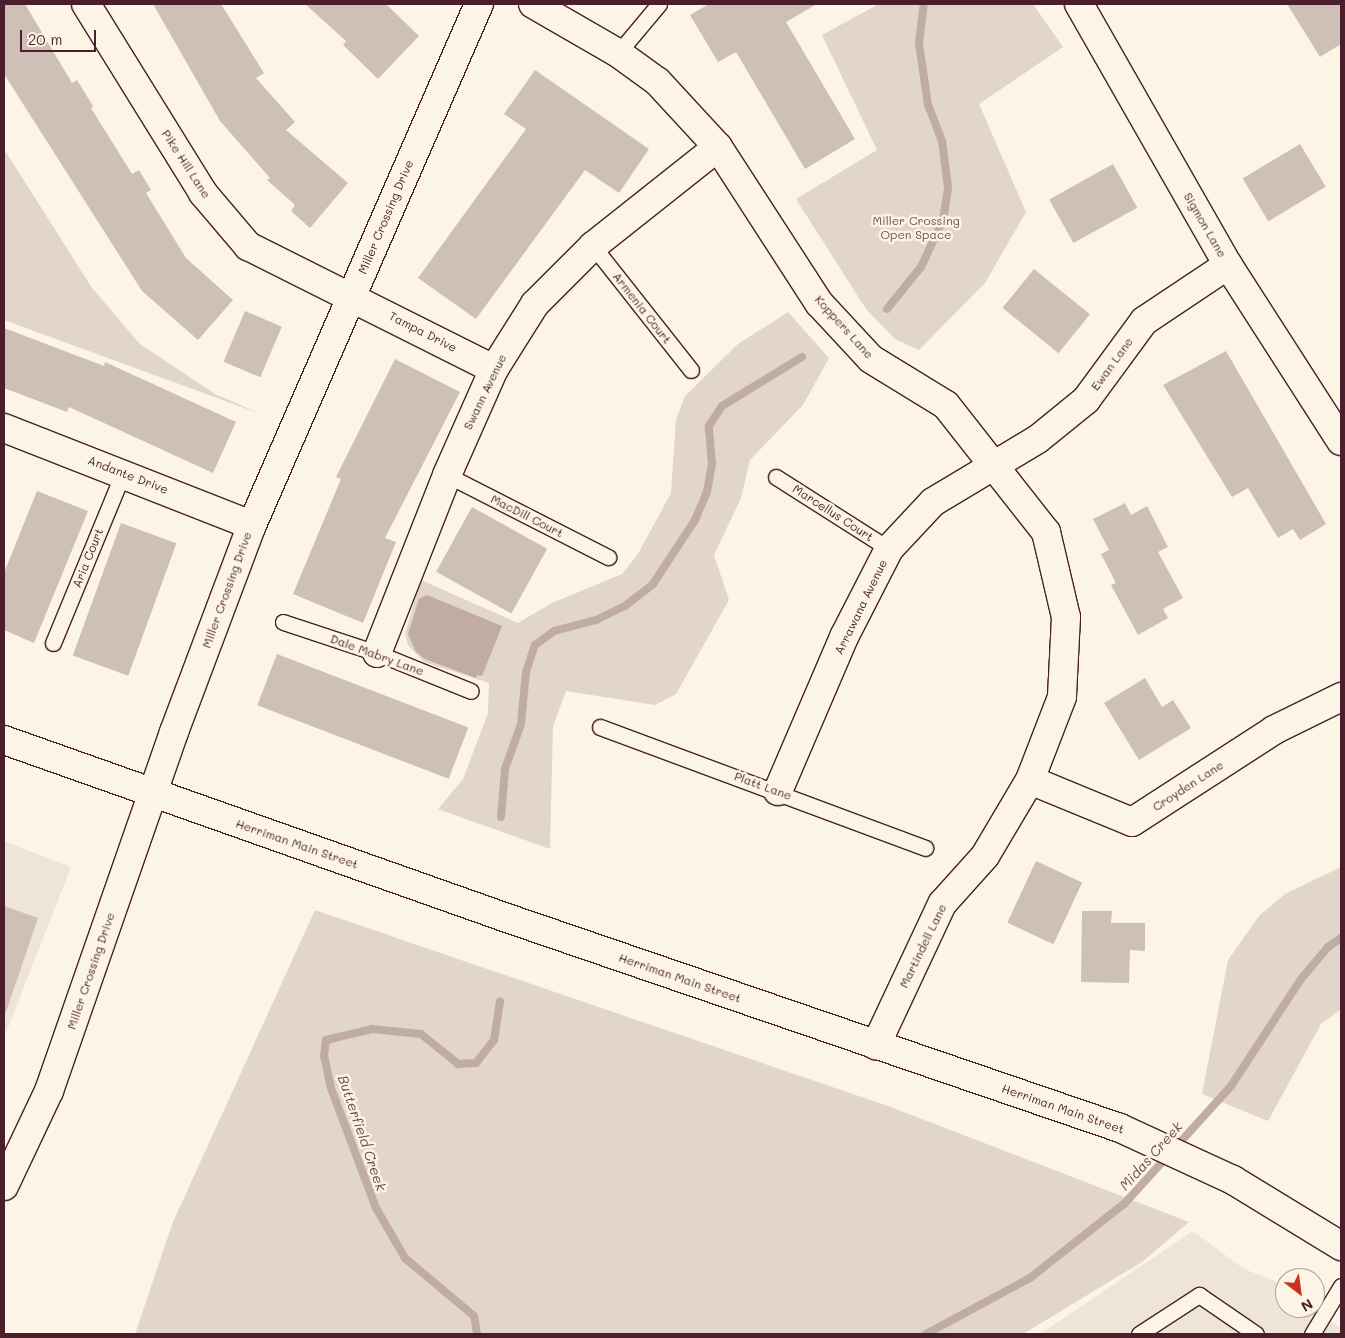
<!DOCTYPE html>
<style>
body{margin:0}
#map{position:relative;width:1345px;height:1338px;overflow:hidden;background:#fcf5e5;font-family:Mali,sans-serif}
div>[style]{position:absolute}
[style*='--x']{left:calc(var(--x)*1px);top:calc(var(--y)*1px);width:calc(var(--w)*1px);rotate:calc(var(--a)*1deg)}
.built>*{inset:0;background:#eee5d7}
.green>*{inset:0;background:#e2d5ca}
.water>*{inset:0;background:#c0aca5}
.stream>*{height:8px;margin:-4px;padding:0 4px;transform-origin:4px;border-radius:4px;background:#c0aca5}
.building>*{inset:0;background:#cfc0b7;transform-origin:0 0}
.roads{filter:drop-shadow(1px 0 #4a1f2b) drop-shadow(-1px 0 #4a1f2b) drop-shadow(0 1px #4a1f2b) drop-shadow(0 -1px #4a1f2b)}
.service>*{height:15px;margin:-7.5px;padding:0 7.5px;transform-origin:7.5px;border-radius:7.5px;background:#fcf5e5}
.minor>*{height:28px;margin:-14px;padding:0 14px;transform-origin:14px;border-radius:14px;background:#fcf5e5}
.tertiary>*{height:28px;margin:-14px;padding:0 14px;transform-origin:14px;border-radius:14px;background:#fcf5e5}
.secondary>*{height:28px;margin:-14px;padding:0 14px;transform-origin:14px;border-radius:14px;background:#fcf5e5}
span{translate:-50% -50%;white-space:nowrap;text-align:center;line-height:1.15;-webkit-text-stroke:5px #fcf5e5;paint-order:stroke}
.street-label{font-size:12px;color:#4a1f2b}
.park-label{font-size:12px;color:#704c53}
.water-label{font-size:14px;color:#6d4950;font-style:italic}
.frame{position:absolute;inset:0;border:5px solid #4a1f2b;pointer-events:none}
.north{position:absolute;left:1275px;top:1268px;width:50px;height:50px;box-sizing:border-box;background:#fcf5e5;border:1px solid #b59f9b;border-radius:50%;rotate:150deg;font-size:14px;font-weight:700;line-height:20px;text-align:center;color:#4a1f2b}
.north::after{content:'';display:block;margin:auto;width:18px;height:22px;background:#c8321e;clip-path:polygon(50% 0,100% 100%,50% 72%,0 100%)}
.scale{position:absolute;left:20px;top:30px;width:76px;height:22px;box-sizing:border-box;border:2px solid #4a1f2b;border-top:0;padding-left:6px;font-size:15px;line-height:18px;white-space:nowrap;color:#4a1f2b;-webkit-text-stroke:4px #fcf5e5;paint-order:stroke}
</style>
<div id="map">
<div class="built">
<i style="clip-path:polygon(4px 841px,71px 867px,4px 1038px)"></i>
<i style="clip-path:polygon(1193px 1231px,1244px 1269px,1285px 1285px,1285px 1308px,1315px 1307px,1341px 1329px,1341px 1334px,1040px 1334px)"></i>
</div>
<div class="green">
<i style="clip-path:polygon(879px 4px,1033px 4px,1063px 47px,979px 104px,1026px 212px,985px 283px,919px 350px,895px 339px,866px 309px,796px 199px,877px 150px,822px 35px)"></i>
<i style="clip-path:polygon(4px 149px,92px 288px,140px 344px,215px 394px,258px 413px,4px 320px)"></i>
<i style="clip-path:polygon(788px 312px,829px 358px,803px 405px,750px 460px,741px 498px,714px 555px,729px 600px,676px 694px,655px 705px,566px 691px,553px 726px,550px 849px,438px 809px,463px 779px,488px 713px,489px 683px,424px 662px,408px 645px,405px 633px,421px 580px,518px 623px,552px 603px,622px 574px,638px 554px,671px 493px,676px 420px,685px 396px,738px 344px)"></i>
<i style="clip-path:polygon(1341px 867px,1341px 1009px,1321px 1024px,1268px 1121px,1202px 1094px,1228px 960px,1259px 916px,1285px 894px)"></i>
<i style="clip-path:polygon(315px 910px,888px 1106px,1189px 1222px,1142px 1262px,1023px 1334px,135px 1334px,173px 1222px)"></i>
</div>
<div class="water">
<i style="clip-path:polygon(427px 595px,502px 626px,482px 676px,477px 675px,476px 678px,425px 659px,416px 652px,408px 634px,419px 599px)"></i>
</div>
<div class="stream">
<i style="--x:887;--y:309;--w:54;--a:-51"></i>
<i style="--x:921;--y:267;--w:52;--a:-64.9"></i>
<i style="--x:943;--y:220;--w:33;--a:-81"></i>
<i style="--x:948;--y:187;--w:46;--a:-97.4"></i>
<i style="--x:942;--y:141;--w:39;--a:-111"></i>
<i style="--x:928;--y:105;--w:63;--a:-98.3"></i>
<i style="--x:919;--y:43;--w:39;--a:-83"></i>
<i style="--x:501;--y:817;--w:48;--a:-85.2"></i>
<i style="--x:505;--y:769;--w:48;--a:-70.4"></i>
<i style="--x:521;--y:724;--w:52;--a:-84.5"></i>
<i style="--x:526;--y:672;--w:28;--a:-72"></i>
<i style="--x:535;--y:645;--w:24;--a:-36"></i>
<i style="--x:554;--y:631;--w:43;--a:-14.7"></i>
<i style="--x:596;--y:620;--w:32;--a:-26"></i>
<i style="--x:625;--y:606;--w:36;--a:-38"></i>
<i style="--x:653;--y:584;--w:77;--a:-56.7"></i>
<i style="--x:695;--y:520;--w:30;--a:-67"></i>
<i style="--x:707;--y:492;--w:28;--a:-80"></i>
<i style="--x:712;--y:464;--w:38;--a:-95"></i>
<i style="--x:709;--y:426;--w:24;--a:-57"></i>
<i style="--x:722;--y:406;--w:94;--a:-31.5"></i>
<i style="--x:477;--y:1334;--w:18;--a:-99"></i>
<i style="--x:474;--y:1316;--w:90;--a:-140"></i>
<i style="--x:405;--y:1258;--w:58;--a:-120.1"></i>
<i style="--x:376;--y:1208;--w:128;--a:-110.6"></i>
<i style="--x:331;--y:1088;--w:33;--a:-102"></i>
<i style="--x:324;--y:1056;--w:16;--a:-83"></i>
<i style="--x:326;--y:1040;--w:47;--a:-13.4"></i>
<i style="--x:372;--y:1029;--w:49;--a:5.8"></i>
<i style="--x:421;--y:1034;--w:48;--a:39"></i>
<i style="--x:458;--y:1064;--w:18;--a:-3"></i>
<i style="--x:476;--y:1063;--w:29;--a:-52"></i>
<i style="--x:494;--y:1040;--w:39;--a:-81"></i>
<i style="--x:926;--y:1334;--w:118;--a:-28.3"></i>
<i style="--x:1030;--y:1278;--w:121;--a:-38.3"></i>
<i style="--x:1125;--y:1203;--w:158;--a:-47.8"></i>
<i style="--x:1231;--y:1086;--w:128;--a:-56.8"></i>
<i style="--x:1301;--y:979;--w:42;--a:-49.8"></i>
<i style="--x:1328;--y:947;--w:16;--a:-35"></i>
</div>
<div class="building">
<i style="clip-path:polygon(4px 4px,25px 4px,72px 83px,77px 80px,93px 106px,91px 108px,132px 174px,139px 170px,151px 190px,146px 193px,186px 258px,233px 300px,198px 340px,142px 291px,4px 74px)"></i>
<i style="clip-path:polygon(153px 4px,221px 4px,264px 73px,256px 78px,295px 122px,286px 130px,348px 183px,310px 228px,291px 211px,295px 205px,267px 180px,270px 178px,220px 121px)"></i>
<i style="clip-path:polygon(305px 4px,386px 4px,419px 36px,378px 79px,343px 45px,346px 41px)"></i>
<i style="clip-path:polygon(709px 4px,817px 4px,786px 22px,855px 139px,805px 169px,736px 52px,718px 62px,690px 15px)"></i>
<i style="clip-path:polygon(1287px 4px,1341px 4px,1341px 44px,1320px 57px)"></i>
<i style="clip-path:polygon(535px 70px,649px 149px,619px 193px,585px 170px,476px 319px,418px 278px,526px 129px,504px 114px)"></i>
<i style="left:1300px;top:144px;width:50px;height:67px;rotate:59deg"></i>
<i style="left:1113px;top:164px;width:50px;height:73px;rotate:61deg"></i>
<i style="left:1034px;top:269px;width:72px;height:50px;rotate:39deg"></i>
<i style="left:245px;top:311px;width:40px;height:55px;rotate:23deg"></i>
<i style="clip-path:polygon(4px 328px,104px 366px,105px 362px,236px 422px,213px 473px,69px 407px,67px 412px,4px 388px)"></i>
<i style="clip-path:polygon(1226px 351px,1326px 524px,1300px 540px,1293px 529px,1278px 538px,1248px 488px,1232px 497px,1163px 385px)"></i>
<i style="clip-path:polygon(395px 359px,460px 392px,385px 538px,396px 542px,363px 623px,293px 594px,341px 479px,336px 477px)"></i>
<i style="clip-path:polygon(37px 491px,88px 511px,34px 643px,4px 630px,4px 573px)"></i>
<i style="clip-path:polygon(1125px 503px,1131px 515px,1147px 506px,1168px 547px,1158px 552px,1183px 598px,1163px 609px,1168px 618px,1138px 635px,1111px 585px,1116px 583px,1101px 554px,1109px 550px,1093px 519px)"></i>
<i style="left:472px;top:507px;width:86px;height:74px;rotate:29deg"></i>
<i style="left:121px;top:523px;width:59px;height:141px;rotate:20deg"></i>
<i style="left:277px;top:654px;width:205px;height:55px;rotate:21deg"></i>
<i style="clip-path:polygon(1145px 678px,1162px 707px,1173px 700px,1191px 728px,1139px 760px,1104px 703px)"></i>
<i style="left:1036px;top:861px;width:51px;height:68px;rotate:25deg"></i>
<i style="clip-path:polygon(4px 906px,38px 918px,6px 1012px,4px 1012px)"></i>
<i style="clip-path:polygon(1082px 911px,1112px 911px,1111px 923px,1145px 923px,1145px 951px,1130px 950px,1129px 983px,1081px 982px)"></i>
</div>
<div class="roads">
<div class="service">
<i style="--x:618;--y:53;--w:64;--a:-50.1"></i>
<i style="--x:593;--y:246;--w:158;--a:51.7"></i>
<i style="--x:447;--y:475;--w:181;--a:27"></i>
<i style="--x:776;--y:477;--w:134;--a:32.5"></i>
<i style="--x:283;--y:622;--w:99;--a:18.3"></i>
<i style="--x:377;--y:653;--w:101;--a:22"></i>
<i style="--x:53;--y:643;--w:184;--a:-67.6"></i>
<i style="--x:600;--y:727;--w:347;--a:20.4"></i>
<i style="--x:1139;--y:1334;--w:72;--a:-33"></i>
<i style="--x:1199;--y:1295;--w:69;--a:34.4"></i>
<i style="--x:1312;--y:1334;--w:56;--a:-58.9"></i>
</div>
<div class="minor">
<i style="--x:86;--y:4;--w:222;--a:58.2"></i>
<i style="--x:203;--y:193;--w:70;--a:49.7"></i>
<i style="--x:248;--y:246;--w:275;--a:26.6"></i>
<i style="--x:533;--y:4;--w:98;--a:30"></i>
<i style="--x:618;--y:53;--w:49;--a:35.9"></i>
<i style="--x:658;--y:82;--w:88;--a:47.3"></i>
<i style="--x:718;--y:147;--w:186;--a:57.1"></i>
<i style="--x:819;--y:303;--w:76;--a:47.1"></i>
<i style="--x:871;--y:359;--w:88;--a:31.5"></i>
<i style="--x:946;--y:405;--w:162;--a:51.8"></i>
<i style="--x:1046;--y:532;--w:87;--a:76.8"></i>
<i style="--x:1066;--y:617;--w:80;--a:92.9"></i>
<i style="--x:1062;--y:697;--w:89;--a:111.1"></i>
<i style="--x:1030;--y:780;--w:88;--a:120.6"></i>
<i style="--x:985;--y:856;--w:64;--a:131.9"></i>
<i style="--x:942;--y:904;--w:156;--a:115.1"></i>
<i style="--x:1079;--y:4;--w:301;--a:60.3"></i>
<i style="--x:1228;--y:265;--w:209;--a:57.3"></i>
<i style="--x:4;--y:428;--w:266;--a:21.4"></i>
<i style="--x:377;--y:653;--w:191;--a:-68.5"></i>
<i style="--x:447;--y:475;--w:116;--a:-66.1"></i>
<i style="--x:494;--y:369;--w:77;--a:-57.8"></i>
<i style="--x:535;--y:304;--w:82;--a:-45"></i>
<i style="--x:593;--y:246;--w:159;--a:-38.4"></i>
<i style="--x:1030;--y:780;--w:110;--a:22.4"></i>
<i style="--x:1132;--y:822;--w:169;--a:-32.9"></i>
<i style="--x:1274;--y:730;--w:75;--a:-26.2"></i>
<i style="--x:778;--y:791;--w:168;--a:-66.8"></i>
<i style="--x:844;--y:637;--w:99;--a:-62.9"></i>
<i style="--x:889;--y:549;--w:64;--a:-46.9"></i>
<i style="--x:933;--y:502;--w:122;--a:-31"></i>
<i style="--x:1038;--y:439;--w:62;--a:-39.1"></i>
<i style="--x:1086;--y:400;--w:98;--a:-53.7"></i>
<i style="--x:1144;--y:321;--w:101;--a:-33.7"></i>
</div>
<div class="tertiary">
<i style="--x:4;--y:1186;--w:105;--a:-64.7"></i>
<i style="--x:49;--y:1091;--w:380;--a:-70.8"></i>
<i style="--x:174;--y:732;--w:221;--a:-69.4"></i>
<i style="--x:252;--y:525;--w:568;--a:-66.46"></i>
</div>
<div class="secondary">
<i style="--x:4;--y:740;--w:534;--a:19.49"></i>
<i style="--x:507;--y:918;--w:648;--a:18.91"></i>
<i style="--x:1120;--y:1128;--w:124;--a:24.7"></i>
<i style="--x:1233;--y:1180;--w:127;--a:31.4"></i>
</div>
</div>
<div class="street-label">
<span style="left:186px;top:164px;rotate:57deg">Pike Hill Lane</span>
<span style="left:386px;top:217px;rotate:-67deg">Miller Crossing Drive</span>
<span style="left:1205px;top:225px;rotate:60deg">Sigmon Lane</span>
<span style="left:642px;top:308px;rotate:52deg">Armenia Court</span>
<span style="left:844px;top:327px;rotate:48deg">Koppers Lane</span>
<span style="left:423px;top:332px;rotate:27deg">Tampa Drive</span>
<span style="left:1112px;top:364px;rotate:-54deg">Ewan Lane</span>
<span style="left:485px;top:392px;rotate:-64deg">Swann Avenue</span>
<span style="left:128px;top:475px;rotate:21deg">Andante Drive</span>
<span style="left:833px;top:513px;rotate:33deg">Marcellus Court</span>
<span style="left:527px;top:516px;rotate:27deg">MacDill Court</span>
<span style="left:88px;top:558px;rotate:-68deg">Aria Court</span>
<span style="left:227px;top:590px;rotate:-70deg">Miller Crossing Drive</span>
<span style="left:861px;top:607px;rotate:-64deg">Arrawana Avenue</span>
<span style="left:377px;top:655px;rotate:20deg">Dale Mabry Lane</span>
<span style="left:763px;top:786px;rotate:20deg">Platt Lane</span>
<span style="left:1188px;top:786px;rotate:-33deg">Croyden Lane</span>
<span style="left:297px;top:844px;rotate:19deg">Herriman Main Street</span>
<span style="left:923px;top:946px;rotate:-64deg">Martindell Lane</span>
<span style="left:91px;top:971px;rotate:-71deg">Miller Crossing Drive</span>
<span style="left:680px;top:978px;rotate:19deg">Herriman Main Street</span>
<span style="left:1063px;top:1109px;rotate:19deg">Herriman Main Street</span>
</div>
<div class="park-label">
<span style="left:916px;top:228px">Miller Crossing<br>Open Space</span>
</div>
<div class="water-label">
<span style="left:362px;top:1133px;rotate:71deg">Butterfield Creek</span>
<span style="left:1151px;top:1156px;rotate:-48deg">Midas Creek</span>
</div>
<div class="frame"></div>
<div class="north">N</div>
<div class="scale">20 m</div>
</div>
